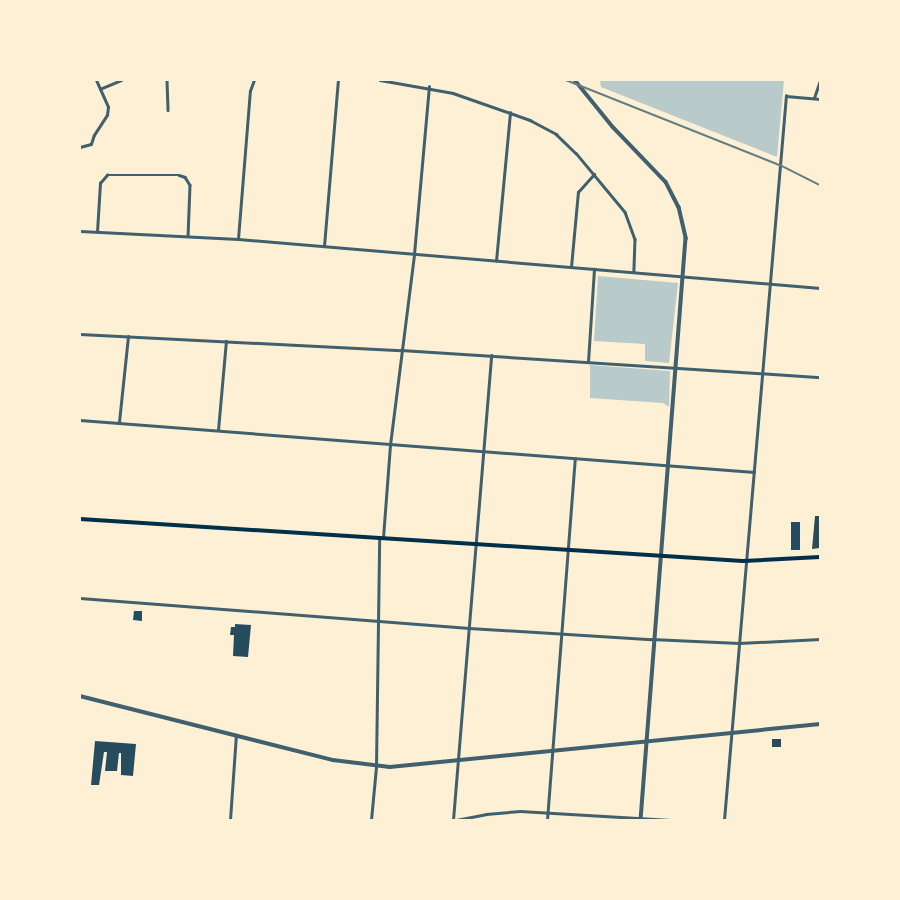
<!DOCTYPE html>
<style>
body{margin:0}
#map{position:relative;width:900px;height:900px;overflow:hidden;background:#fdf0d5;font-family:Figtree,sans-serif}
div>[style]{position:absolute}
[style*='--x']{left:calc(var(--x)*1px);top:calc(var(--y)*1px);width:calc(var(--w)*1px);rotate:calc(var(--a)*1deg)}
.green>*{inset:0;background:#b9caca}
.building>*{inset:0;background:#264d5e;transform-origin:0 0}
.minor>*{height:2.5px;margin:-1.25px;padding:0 1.25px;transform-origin:1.25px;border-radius:1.25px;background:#3f606c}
.tertiary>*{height:3.5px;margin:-1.75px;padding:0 1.75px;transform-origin:1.75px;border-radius:1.75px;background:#3f606c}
.primary>*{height:4px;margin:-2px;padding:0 2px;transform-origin:2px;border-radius:2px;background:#003049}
.rail>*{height:1.5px;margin:-0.75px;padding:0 0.75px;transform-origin:0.75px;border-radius:0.75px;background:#657d81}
span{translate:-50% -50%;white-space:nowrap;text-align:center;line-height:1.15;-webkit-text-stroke:3px #fdf0d5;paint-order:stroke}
.frame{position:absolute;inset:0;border:81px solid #fdf0d5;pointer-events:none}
</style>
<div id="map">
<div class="green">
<i style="clip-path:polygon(600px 80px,784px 80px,777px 157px,601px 87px)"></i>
<i style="clip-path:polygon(598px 276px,678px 283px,669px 363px,645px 361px,645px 344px,594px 341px)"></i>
<i style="clip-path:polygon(590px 365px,670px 371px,669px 407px,663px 403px,590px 398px)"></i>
</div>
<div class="building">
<i style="clip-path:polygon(815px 516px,820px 516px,820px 548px,812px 549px)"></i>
<i style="left:791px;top:522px;width:9px;height:28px"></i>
<i style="clip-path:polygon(134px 611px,142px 611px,142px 621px,133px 620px)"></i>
<i style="clip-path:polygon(235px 624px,251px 625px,248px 657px,233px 656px,234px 635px,230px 635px,231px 627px,235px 627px)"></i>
<i style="left:772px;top:739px;width:9px;height:8px"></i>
<i style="clip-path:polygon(95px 741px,136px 744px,133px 776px,121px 775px,121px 753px,119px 753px,117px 771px,105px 771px,107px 752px,104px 752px,99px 785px,91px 785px)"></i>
</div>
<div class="minor">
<i style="--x:167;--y:80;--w:30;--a:88"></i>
<i style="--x:380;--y:80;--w:74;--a:10.1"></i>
<i style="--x:453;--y:93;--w:82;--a:19.3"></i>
<i style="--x:530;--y:120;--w:30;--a:28"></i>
<i style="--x:556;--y:134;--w:28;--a:44"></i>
<i style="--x:576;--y:153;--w:77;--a:50.3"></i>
<i style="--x:625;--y:212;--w:29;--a:70"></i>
<i style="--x:635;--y:239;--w:33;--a:92"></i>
<i style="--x:100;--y:89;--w:23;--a:-23"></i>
<i style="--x:814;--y:98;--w:18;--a:-71"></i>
<i style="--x:80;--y:147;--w:11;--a:-15"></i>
<i style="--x:91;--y:144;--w:9;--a:-72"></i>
<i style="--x:94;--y:135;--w:24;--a:-57"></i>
<i style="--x:107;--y:115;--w:8;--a:-83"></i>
<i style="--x:108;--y:107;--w:30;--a:-114"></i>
<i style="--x:80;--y:231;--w:158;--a:2.9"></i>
<i style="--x:238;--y:239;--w:584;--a:4.81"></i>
<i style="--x:97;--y:232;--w:49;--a:-86.5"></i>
<i style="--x:100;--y:183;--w:11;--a:-49"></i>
<i style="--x:107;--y:175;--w:72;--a:0"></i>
<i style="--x:179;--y:175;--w:6;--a:18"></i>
<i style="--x:185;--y:177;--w:9;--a:58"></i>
<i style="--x:190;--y:185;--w:51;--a:92.2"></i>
<i style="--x:238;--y:239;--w:148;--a:-85.4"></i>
<i style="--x:250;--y:91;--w:12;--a:-70"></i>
<i style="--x:324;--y:246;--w:167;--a:-85.2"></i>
<i style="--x:496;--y:261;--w:149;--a:-84.6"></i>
<i style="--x:571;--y:267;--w:75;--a:-84.7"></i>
<i style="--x:578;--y:192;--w:24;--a:-48"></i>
<i style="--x:80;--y:334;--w:321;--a:2.9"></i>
<i style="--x:401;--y:350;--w:420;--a:3.7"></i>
<i style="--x:588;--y:362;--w:93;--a:-86.3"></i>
<i style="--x:80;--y:420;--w:676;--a:4.41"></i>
<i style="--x:119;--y:422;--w:86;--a:-84"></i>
<i style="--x:218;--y:430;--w:89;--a:-84.9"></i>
<i style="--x:383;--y:538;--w:93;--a:-85.7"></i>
<i style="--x:390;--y:445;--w:193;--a:-82.8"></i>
<i style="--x:414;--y:254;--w:168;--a:-84.9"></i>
<i style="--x:80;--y:598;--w:390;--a:4.4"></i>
<i style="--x:469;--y:628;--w:182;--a:3.5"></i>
<i style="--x:651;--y:639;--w:88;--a:2.6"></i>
<i style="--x:739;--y:643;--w:81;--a:-2.8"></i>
<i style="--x:230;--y:820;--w:85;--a:-86"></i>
<i style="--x:371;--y:820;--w:53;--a:-84.6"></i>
<i style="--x:376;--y:767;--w:229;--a:-89.2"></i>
<i style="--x:453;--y:820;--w:466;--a:-85.3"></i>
<i style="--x:456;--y:820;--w:31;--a:-11"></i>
<i style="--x:486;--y:814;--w:34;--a:-5"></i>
<i style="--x:520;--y:811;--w:151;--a:3.4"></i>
<i style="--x:547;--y:820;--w:362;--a:-85.6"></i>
<i style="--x:724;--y:820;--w:727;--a:-85.11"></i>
<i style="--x:786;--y:96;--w:34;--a:5"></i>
</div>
<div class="tertiary">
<i style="--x:575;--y:80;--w:60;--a:51"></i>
<i style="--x:613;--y:127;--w:76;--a:46.1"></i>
<i style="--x:666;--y:182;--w:28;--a:63"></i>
<i style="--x:679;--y:207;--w:32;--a:77"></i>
<i style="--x:686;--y:238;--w:584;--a:94.42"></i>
<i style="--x:80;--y:696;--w:261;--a:14.2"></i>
<i style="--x:333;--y:760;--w:57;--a:7"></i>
<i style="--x:390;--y:767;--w:432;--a:-5.7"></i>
</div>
<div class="primary">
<i style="--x:80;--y:519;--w:664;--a:3.62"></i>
<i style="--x:743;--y:561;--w:77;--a:-3"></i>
</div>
<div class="rail">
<i style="--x:566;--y:80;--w:230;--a:21.7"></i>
<i style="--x:780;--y:165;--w:45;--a:26.6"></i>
</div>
<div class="frame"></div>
</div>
